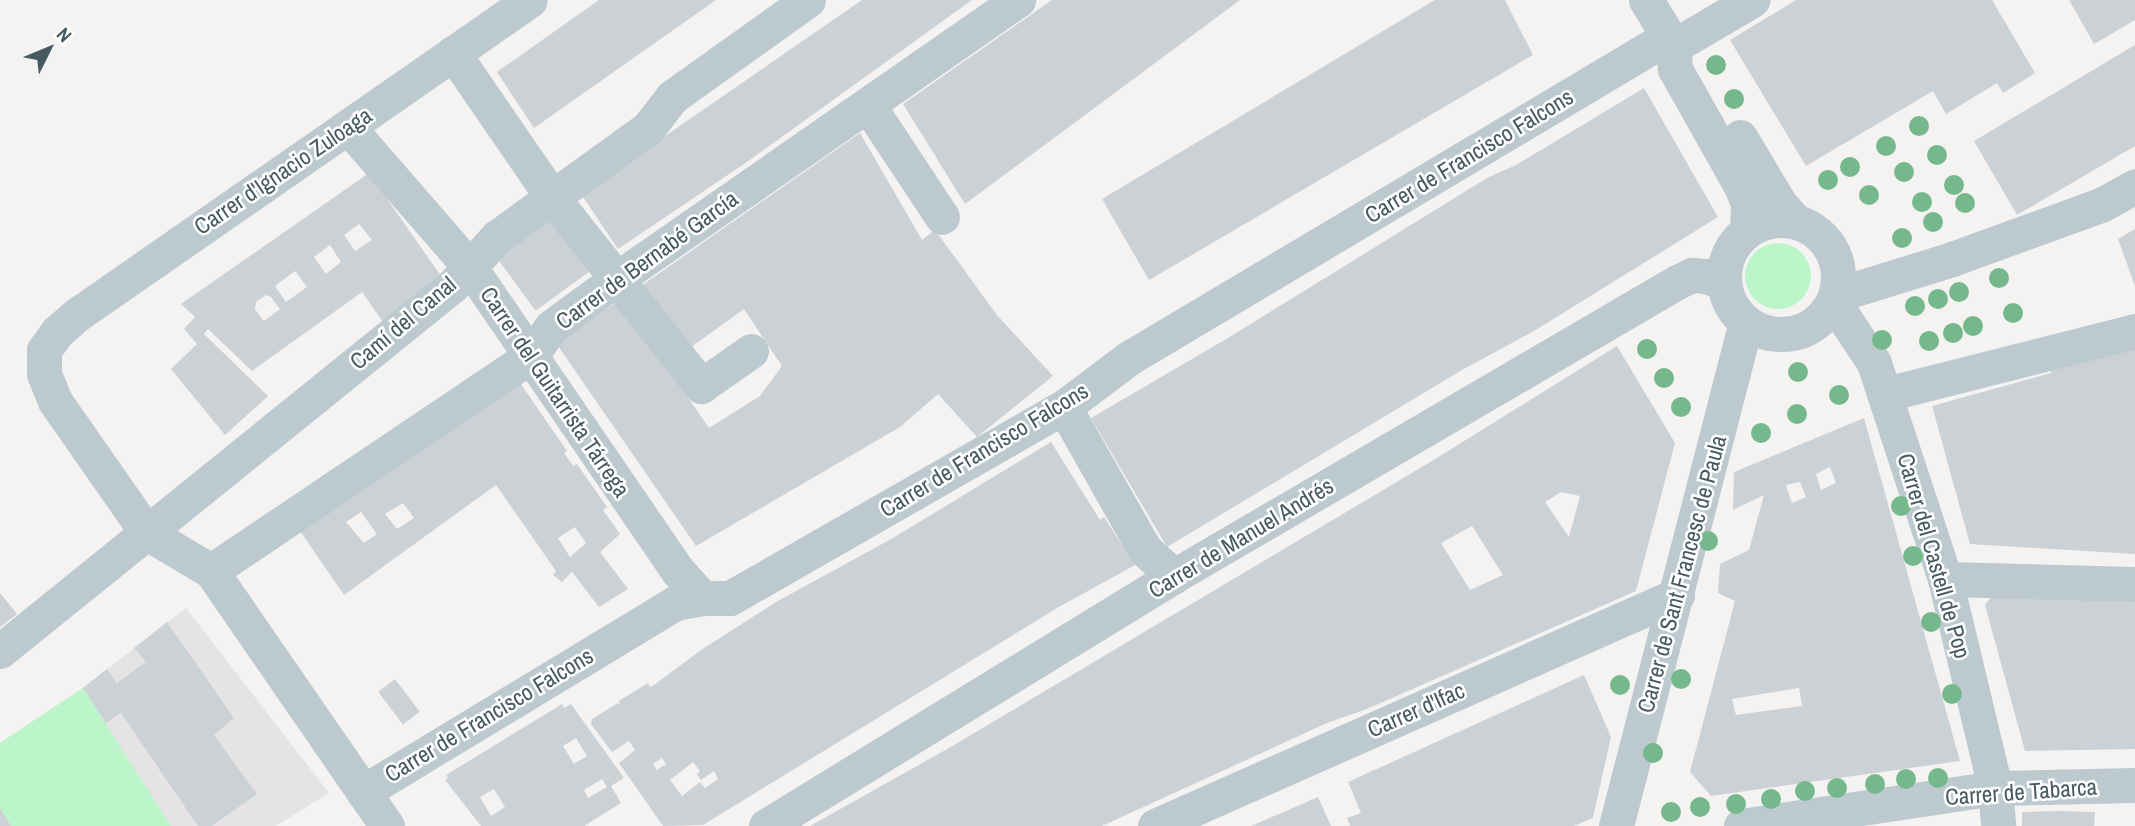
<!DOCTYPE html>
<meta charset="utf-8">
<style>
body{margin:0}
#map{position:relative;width:2135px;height:826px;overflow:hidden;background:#f5f2f2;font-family:"Archivo Narrow",sans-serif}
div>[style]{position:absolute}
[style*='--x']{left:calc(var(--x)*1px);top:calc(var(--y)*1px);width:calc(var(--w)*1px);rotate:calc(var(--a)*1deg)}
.education>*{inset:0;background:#e6e3e5}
.green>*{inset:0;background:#bdf5ca}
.round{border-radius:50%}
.building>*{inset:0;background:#cbd1d5;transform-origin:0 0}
.minor>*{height:35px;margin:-17.5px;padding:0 17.5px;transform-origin:17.5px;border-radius:17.5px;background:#bccad0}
.minor>.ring{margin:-17.5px;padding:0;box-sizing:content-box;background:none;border:35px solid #bccad0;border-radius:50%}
.trees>*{width:20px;height:20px;margin:-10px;border-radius:50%;background:#75b88b}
span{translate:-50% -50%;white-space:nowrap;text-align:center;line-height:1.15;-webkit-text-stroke:5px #fff;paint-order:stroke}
.street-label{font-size:23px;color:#475a62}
.north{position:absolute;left:14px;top:14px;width:70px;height:70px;-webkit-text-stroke:5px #fff;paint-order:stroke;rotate:47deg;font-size:19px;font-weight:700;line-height:28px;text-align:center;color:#475a62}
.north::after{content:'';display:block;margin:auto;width:24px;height:32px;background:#475a62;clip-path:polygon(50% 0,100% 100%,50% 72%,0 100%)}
</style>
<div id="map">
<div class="education">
<i style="clip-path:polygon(186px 608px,329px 793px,276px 826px,0 826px,0 743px,83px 688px)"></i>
</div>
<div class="green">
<i class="round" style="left:1745px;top:243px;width:66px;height:66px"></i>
<i style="clip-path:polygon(83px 688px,171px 826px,11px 826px,0 808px,0 743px)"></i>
</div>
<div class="building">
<i style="clip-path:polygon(599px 0,716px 0,534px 128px,497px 72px)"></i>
<i style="clip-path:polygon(862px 0,972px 0,747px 162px,618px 249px,581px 194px)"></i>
<i style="clip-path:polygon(1052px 0,1240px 0,965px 204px,903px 104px)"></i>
<i style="clip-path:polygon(1435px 0,1505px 0,1533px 55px,1149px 280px,1102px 199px)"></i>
<i style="clip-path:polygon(1796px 0,1992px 0,2035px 73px,2003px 93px,1997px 83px,1946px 114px,1933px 91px,1806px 166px,1730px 40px)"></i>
<i style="clip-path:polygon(2069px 0,2135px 0,2135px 20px,2094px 44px)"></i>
<i style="clip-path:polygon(2135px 45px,2135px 146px,2017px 215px,1974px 141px)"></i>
<i style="clip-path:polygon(1644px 88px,1718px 217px,1534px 331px,1462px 370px,1167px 547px,1091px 418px,1228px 338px,1487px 178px,1516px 165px)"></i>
<i style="clip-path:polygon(860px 133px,922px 240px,935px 230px,997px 315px,1053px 376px,977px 437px,938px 394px,900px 427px,696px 546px,556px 343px,620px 300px,709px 428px,760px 396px,782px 366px,744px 309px,687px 350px,641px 286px)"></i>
<i style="clip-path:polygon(evenodd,369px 173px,441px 276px,383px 322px,362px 292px,252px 371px,208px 329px,204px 334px,268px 396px,225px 435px,171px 369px,197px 344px,184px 329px,195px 317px,181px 304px,369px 173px,359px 224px,372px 240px,355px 251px,344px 235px,359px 224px,369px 173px,330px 245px,341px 262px,326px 274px,314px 257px,330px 245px,369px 173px,295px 271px,307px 287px,286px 302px,275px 286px,295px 271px,369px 173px,266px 295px,271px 297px,280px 309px,264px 321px,255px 309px,256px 302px,266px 295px)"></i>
<i style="left:546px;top:213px;width:73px;height:66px;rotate:54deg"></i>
<i style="clip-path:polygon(2135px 229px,2135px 286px,2118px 239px)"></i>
<i style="clip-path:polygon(evenodd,1617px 346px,1675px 443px,1636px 591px,1367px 709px,1327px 723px,1102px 826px,810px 826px,949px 748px,1432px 461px,1617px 346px,1561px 492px,1580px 496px,1569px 537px,1545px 502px,1561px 492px,1617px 346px,1472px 526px,1503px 575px,1470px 590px,1441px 543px,1472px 526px)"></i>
<i style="clip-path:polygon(2135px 346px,2135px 554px,1970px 544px,1932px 406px,2051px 373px,2050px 362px)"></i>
<i style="clip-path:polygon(evenodd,516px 377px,567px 451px,564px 453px,573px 466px,577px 464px,607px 507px,603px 510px,620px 534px,600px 552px,628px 589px,599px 607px,572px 572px,562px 582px,553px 575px,556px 571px,496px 485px,344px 595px,298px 528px,516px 377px,403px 503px,414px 518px,397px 529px,385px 514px,403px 503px,516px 377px,361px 512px,377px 534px,364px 543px,346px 522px,361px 512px,516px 377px,575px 527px,586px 543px,570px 557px,558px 538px,575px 527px)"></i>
<i style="clip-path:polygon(evenodd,1864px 418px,1960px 761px,1711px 796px,1690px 772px,1735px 601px,1718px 593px,1720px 564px,1749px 550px,1764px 495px,1733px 510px,1734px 472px,1864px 418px,1830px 467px,1836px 483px,1821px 490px,1816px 474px,1830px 467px,1864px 418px,1800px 482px,1806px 497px,1792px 503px,1786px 485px,1800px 482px,1864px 418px,1799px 688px,1802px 706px,1736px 715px,1732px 699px,1799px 688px)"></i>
<i style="clip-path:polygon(evenodd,1051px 442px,1100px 520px,1104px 517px,1135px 565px,1057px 608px,703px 825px,663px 826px,619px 763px,635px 750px,629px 741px,612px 752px,591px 724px,592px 719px,618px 703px,621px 705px,619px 701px,648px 683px,650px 687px,654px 685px,701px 650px,776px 602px,893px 538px,1051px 442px,662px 758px,666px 764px,657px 770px,653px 764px,662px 758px,1051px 442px,693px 762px,700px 771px,697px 774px,701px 780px,714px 771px,718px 779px,705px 788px,700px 782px,682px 796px,670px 780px,693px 762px)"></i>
<i style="clip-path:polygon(1998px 588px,2135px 593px,2135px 749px,2025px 751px,1985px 605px)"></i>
<i style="clip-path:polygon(0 593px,17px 614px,0 627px)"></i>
<i style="clip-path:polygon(167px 622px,234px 718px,214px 735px,257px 794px,212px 826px,198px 826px,121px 713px,106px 723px,83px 688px,107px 669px,117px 683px,146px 662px,134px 648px)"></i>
<i style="clip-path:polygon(1584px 675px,1611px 737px,1593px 818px,1574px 826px,1350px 826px,1347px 818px,1361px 813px,1348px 782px)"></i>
<i style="left:395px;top:679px;width:41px;height:21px;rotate:53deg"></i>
<i style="clip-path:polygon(evenodd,562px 704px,564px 708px,571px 704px,624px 778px,611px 786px,621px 803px,584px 826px,481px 826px,445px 780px,448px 778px,446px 775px,562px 704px,576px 738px,587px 756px,574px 764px,563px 746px,576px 738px,562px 704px,602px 779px,607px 787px,588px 798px,584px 790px,602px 779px,562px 704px,494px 789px,505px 807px,491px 816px,480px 797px,494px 789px)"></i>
<i style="clip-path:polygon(1318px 797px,1331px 826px,1251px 826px,1286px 811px)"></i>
<i style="clip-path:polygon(0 808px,11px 826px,0 826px)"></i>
<i style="clip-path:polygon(2057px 811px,2095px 812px,2094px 826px,2022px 826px,2022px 812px)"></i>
</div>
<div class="minor">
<i style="--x:1646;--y:0;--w:54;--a:58.7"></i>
<i style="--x:1674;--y:46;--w:23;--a:88"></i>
<i style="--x:1675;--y:69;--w:137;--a:60.6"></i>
<i style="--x:1742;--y:188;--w:17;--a:69"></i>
<i style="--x:1748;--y:204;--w:26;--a:92"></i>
<i style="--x:1674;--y:46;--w:91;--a:-30.5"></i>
<i style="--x:453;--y:53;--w:175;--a:55.5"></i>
<i style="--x:552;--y:197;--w:241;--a:51.7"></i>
<i style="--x:701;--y:386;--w:61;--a:-35"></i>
<i style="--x:868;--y:105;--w:134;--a:56.5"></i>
<i style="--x:348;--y:127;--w:184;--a:49"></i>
<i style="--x:469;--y:266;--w:370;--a:55.6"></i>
<i style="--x:678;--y:571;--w:36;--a:48"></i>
<i style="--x:1740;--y:137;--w:78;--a:59.2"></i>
<i style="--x:1780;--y:204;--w:24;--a:48"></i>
<i class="ring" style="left:1724px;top:220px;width:79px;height:79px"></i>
<i style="--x:1836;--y:295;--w:121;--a:-17.2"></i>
<i style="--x:1952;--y:259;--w:161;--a:-20"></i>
<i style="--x:2103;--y:204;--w:37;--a:-29"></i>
<i style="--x:1833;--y:301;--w:74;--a:56.5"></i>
<i style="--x:1874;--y:363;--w:227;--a:71.8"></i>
<i style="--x:1945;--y:579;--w:215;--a:76.5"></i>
<i style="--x:1995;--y:788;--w:38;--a:85"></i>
<i style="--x:1886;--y:394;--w:257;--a:-14.2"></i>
<i style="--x:1064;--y:407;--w:164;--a:60.5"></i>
<i style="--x:1145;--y:550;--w:39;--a:42"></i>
<i style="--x:211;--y:571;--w:384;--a:-33.9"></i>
<i style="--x:530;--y:357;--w:37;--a:-55"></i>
<i style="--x:551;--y:327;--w:79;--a:-36.3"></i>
<i style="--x:615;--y:280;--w:491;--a:-34.8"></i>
<i style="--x:1945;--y:579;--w:190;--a:1.5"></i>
<i style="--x:0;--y:651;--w:581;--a:-38.92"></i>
<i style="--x:452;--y:286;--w:67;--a:-47.4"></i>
<i style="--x:497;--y:237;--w:186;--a:-35.8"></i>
<i style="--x:648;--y:128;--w:39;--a:-52"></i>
<i style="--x:672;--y:97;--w:167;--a:-35.5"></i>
<i style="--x:363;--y:792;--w:365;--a:-31.2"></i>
<i style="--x:675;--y:603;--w:27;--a:-10"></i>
<i style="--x:702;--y:598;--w:28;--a:0"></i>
<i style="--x:730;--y:598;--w:385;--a:-29.8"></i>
<i style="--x:1064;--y:407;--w:81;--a:-37"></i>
<i style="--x:1129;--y:358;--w:627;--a:-30.78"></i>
<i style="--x:387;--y:826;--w:310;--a:-124.6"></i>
<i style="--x:211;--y:571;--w:74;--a:-149.3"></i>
<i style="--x:147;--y:533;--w:161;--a:-124.9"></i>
<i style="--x:55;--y:401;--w:29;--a:-112"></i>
<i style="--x:44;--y:374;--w:24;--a:-90"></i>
<i style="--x:44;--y:350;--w:22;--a:-54"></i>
<i style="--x:57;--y:332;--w:28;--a:-41"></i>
<i style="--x:78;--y:314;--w:550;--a:-34.79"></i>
<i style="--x:766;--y:826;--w:479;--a:-31.5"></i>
<i style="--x:1174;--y:576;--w:583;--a:-30.31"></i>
<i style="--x:1677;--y:282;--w:17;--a:-25"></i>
<i style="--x:1692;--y:275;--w:13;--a:4"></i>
<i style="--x:1705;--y:276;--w:20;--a:18"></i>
<i style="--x:1155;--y:826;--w:571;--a:-23.87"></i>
<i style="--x:1616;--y:826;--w:520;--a:-75.54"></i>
<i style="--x:1741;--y:826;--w:257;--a:-8.5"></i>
<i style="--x:1995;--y:788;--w:140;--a:-1.2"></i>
</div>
<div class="trees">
<i style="left:1716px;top:65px"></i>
<i style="left:1734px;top:99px"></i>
<i style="left:1919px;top:126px"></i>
<i style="left:1886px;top:146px"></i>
<i style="left:1937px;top:155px"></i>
<i style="left:1850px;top:167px"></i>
<i style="left:1904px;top:172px"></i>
<i style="left:1828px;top:180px"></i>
<i style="left:1954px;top:185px"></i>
<i style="left:1869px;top:195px"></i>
<i style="left:1922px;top:202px"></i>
<i style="left:1965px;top:203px"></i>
<i style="left:1933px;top:222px"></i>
<i style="left:1902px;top:238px"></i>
<i style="left:1999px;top:278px"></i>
<i style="left:1959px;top:292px"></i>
<i style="left:1938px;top:299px"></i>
<i style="left:1915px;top:306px"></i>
<i style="left:2013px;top:313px"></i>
<i style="left:1973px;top:326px"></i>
<i style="left:1953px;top:333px"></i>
<i style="left:1882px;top:340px"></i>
<i style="left:1929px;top:341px"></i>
<i style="left:1647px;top:349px"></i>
<i style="left:1798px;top:372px"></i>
<i style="left:1664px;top:378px"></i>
<i style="left:1839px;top:395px"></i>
<i style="left:1681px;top:407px"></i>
<i style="left:1797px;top:414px"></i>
<i style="left:1761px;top:433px"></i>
<i style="left:1901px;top:506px"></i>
<i style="left:1708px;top:541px"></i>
<i style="left:1913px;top:556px"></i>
<i style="left:1931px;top:622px"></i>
<i style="left:1681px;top:679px"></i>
<i style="left:1620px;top:685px"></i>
<i style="left:1952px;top:694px"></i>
<i style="left:1653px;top:753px"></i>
<i style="left:1938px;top:778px"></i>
<i style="left:1906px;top:779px"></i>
<i style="left:1875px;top:784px"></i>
<i style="left:1837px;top:788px"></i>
<i style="left:1805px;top:791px"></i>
<i style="left:1771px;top:799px"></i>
<i style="left:1736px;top:804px"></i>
<i style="left:1700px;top:807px"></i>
<i style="left:1671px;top:812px"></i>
</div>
<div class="street-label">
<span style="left:1469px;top:156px;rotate:-31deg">Carrer de Francisco Falcons</span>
<span style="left:283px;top:171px;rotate:-34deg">Carrer d'Ignacio Zuloaga</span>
<span style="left:647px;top:260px;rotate:-36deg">Carrer de Bernabé García</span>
<span style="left:403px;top:323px;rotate:-40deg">Camí del Canal</span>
<span style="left:555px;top:392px;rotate:56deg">Carrer del Guitarrista Tárrega</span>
<span style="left:984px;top:450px;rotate:-31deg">Carrer de Francisco Falcons</span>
<span style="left:1241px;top:538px;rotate:-31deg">Carrer de Manuel Andrés</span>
<span style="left:1934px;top:556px;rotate:74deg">Carrer del Castell de Pop</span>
<span style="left:1682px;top:574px;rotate:-75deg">Carrer de Sant Francesc de Paula</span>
<span style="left:1416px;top:710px;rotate:-24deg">Carrer d'Ifac</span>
<span style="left:489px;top:715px;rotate:-31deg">Carrer de Francisco Falcons</span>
<span style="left:2021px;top:792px;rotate:-4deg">Carrer de Tabarca</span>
</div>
<div class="north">N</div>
</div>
